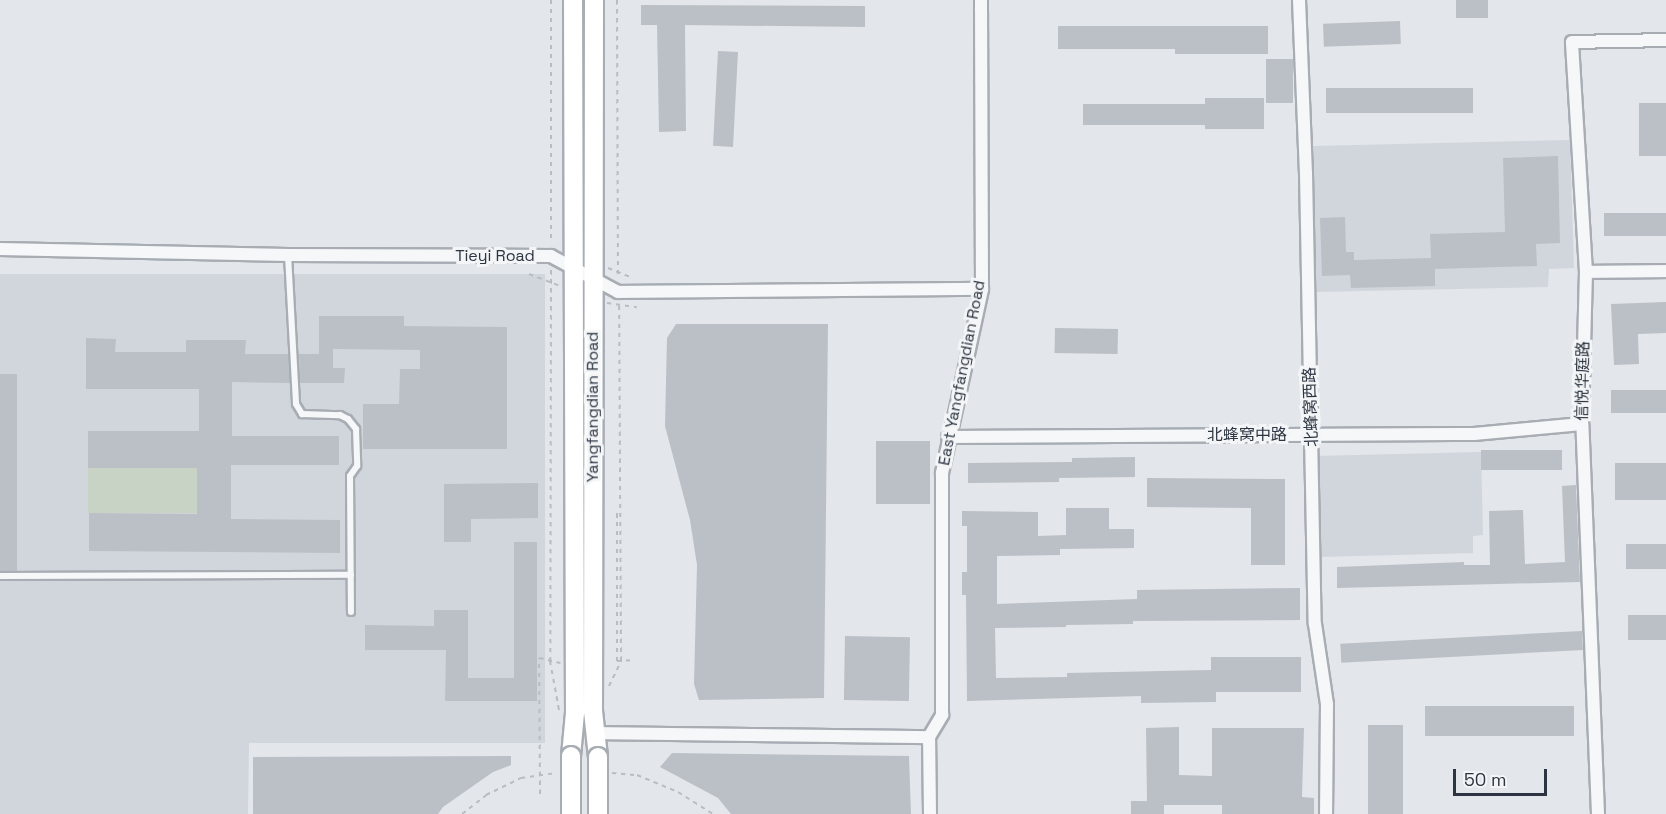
<!DOCTYPE html>
<meta charset="utf-8">
<style>
body{margin:0}
#map{position:relative;width:1666px;height:814px;overflow:hidden;background:#e3e6ea;font-family:"Space Grotesk","Noto Sans SC",sans-serif}
div>[style]{position:absolute}
[style*='--x']{left:calc(var(--x)*1px);top:calc(var(--y)*1px);width:calc(var(--w)*1px);rotate:calc(var(--a)*1deg)}
.built>*{inset:0;background:#d1d6dc}
.green>*{inset:0;background:#c9d3c5;transform-origin:0 0}
.building>*{inset:0;background:#bbc0c6;transform-origin:0 0}
.path>*{height:2px;margin-top:-1px;transform-origin:0;background:repeating-linear-gradient(90deg,#b9bdc2 0 4.5px,transparent 0 9px)}
.roads{filter:drop-shadow(2px 0 #a8adb4) drop-shadow(-2px 0 #a8adb4) drop-shadow(0 2px #a8adb4) drop-shadow(0 -2px #a8adb4)}
.lane>*{height:6px;margin:-3px;padding:0 3px;transform-origin:3px;border-radius:3px;background:#f6f7f9}
.street>*{height:12px;margin:-6px;padding:0 6px;transform-origin:6px;border-radius:6px;background:#f6f7f9}
.secondary>*{height:18px;margin:-9px;padding:0 9px;transform-origin:9px;border-radius:9px;background:#fff}
.bridges{filter:drop-shadow(2px 0 #a8adb4) drop-shadow(-2px 0 #a8adb4) drop-shadow(0 2px #a8adb4) drop-shadow(0 -2px #a8adb4)}
.secondary-bridge>*{height:18px;margin:-9px;padding:0 9px;transform-origin:9px;border-radius:9px;background:#fff}
span{translate:-50% -50%;white-space:nowrap;text-align:center;line-height:1.15;-webkit-text-stroke:6px #f3f5f7;paint-order:stroke}
.street-label{font-size:16px;color:#2c3541}
.scale{position:absolute;left:1453px;top:769px;width:94px;height:27px;box-sizing:border-box;border:3px solid #2c3541;border-top:0;padding-left:8px;font-size:18px;line-height:21px;white-space:nowrap;color:#2c3541;-webkit-text-stroke:4px #f3f5f7;paint-order:stroke}
</style>
<div id="map">
<div class="built">
<i style="clip-path:polygon(1570px 140px,1574px 268px,1549px 269px,1548px 287px,1315px 292px,1313px 146px)"></i>
<i style="clip-path:polygon(0 274px,545px 274px,545px 743px,249px 743px,248px 814px,0 814px)"></i>
<i style="clip-path:polygon(1481px 452px,1483px 535px,1473px 536px,1473px 553px,1319px 557px,1316px 456px)"></i>
</div>
<div class="green">
<i style="left:88px;top:468px;width:109px;height:45px"></i>
</div>
<div class="building">
<i style="left:1456px;top:0;width:32px;height:18px"></i>
<i style="clip-path:polygon(641px 5px,865px 6px,865px 27px,685px 25px,686px 131px,659px 132px,657px 25px,641px 25px)"></i>
<i style="left:1400px;top:21px;width:23px;height:77px;rotate:88deg"></i>
<i style="clip-path:polygon(1058px 26px,1268px 26px,1268px 54px,1175px 54px,1175px 49px,1058px 49px)"></i>
<i style="left:718px;top:51px;width:20px;height:95px;rotate:3deg"></i>
<i style="left:1266px;top:59px;width:27px;height:44px"></i>
<i style="left:1473px;top:88px;width:25px;height:147px;rotate:90deg"></i>
<i style="clip-path:polygon(1205px 98px,1264px 98px,1264px 129px,1205px 129px,1205px 125px,1083px 125px,1083px 104px,1205px 104px)"></i>
<i style="left:1639px;top:103px;width:27px;height:53px"></i>
<i style="clip-path:polygon(1558px 156px,1560px 243px,1536px 244px,1537px 266px,1435px 269px,1435px 286px,1351px 288px,1350px 275px,1322px 276px,1320px 218px,1345px 217px,1346px 252px,1354px 252px,1354px 260px,1431px 258px,1430px 234px,1505px 232px,1503px 158px)"></i>
<i style="left:1666px;top:213px;width:23px;height:62px;rotate:90deg"></i>
<i style="clip-path:polygon(1666px 302px,1666px 333px,1638px 334px,1639px 364px,1614px 365px,1611px 304px)"></i>
<i style="clip-path:polygon(319px 316px,404px 316px,404px 326px,507px 327px,507px 449px,363px 449px,363px 404px,399px 404px,400px 369px,420px 369px,420px 350px,333px 349px,333px 368px,345px 368px,344px 383px,300px 383px,299px 354px,319px 354px)"></i>
<i style="clip-path:polygon(676px 324px,828px 324px,824px 698px,699px 700px,694px 684px,697px 565px,690px 520px,665px 426px,667px 338px)"></i>
<i style="left:1055px;top:328px;width:63px;height:25px;rotate:1deg"></i>
<i style="clip-path:polygon(86px 338px,116px 339px,115px 352px,186px 352px,186px 340px,246px 340px,245px 354px,288px 354px,290px 383px,232px 382px,232px 436px,339px 436px,339px 465px,231px 465px,231px 519px,340px 520px,340px 553px,89px 551px,89px 513px,197px 514px,197px 468px,88px 468px,88px 431px,199px 431px,199px 389px,86px 389px)"></i>
<i style="left:0;top:374px;width:17px;height:197px"></i>
<i style="left:1666px;top:390px;width:23px;height:55px;rotate:90deg"></i>
<i style="left:876px;top:441px;width:54px;height:63px"></i>
<i style="left:1562px;top:450px;width:20px;height:81px;rotate:90deg"></i>
<i style="clip-path:polygon(1135px 457px,1135px 477px,1059px 478px,1059px 482px,968px 483px,968px 463px,1072px 462px,1072px 458px)"></i>
<i style="left:1666px;top:463px;width:37px;height:51px;rotate:90deg"></i>
<i style="clip-path:polygon(1147px 478px,1285px 479px,1285px 565px,1251px 565px,1251px 508px,1147px 507px)"></i>
<i style="clip-path:polygon(538px 483px,538px 518px,471px 519px,471px 542px,444px 542px,444px 484px)"></i>
<i style="clip-path:polygon(1576px 485px,1580px 582px,1337px 588px,1337px 567px,1464px 562px,1464px 565px,1490px 565px,1489px 511px,1523px 510px,1525px 564px,1565px 562px,1562px 486px)"></i>
<i style="clip-path:polygon(1066px 508px,1109px 508px,1109px 529px,1134px 529px,1134px 548px,1060px 549px,1060px 555px,997px 556px,997px 604px,1137px 599px,1137px 590px,1300px 588px,1300px 620px,1133px 621px,1133px 624px,1066px 625px,1066px 627px,995px 628px,996px 678px,1067px 677px,1067px 673px,1211px 670px,1211px 657px,1301px 657px,1301px 692px,1216px 692px,1216px 702px,1141px 703px,1141px 696px,967px 701px,966px 595px,962px 595px,962px 572px,967px 572px,967px 526px,962px 526px,962px 511px,1038px 512px,1038px 536px,1066px 535px)"></i>
<i style="clip-path:polygon(514px 542px,537px 542px,537px 701px,445px 701px,446px 650px,365px 650px,365px 625px,434px 626px,434px 610px,468px 610px,468px 678px,514px 678px)"></i>
<i style="left:1666px;top:544px;width:25px;height:40px;rotate:90deg"></i>
<i style="left:1666px;top:615px;width:25px;height:38px;rotate:90deg"></i>
<i style="left:1582px;top:631px;width:19px;height:242px;rotate:87deg"></i>
<i style="left:845px;top:636px;width:65px;height:64px;rotate:1deg"></i>
<i style="left:1574px;top:706px;width:30px;height:149px;rotate:90deg"></i>
<i style="left:1368px;top:725px;width:35px;height:89px"></i>
<i style="clip-path:polygon(1179px 727px,1179px 775px,1212px 776px,1212px 728px,1304px 728px,1302px 797px,1314px 798px,1314px 814px,1222px 814px,1222px 805px,1164px 805px,1164px 814px,1131px 814px,1131px 801px,1147px 801px,1146px 728px)"></i>
<i style="clip-path:polygon(672px 753px,909px 756px,911px 814px,731px 814px,718px 798px,660px 767px)"></i>
<i style="clip-path:polygon(511px 756px,511px 765px,493px 772px,443px 807px,438px 814px,253px 814px,253px 757px)"></i>
</div>
<div class="path">
<i style="--x:551;--y:0;--w:243;--a:90"></i>
<i style="--x:617;--y:0;--w:278;--a:89.8"></i>
<i style="--x:608;--y:268;--w:27;--a:22"></i>
<i style="--x:551;--y:270;--w:391;--a:90.1"></i>
<i style="--x:550;--y:661;--w:50;--a:79.6"></i>
<i style="--x:529;--y:274;--w:33;--a:21"></i>
<i style="--x:607;--y:303;--w:30;--a:8"></i>
<i style="--x:617;--y:513;--w:148;--a:90"></i>
<i style="--x:617;--y:661;--w:18;--a:-3"></i>
<i style="--x:609;--y:686;--w:28;--a:-64"></i>
<i style="--x:621;--y:661;--w:356;--a:-90.3"></i>
<i style="--x:612;--y:773;--w:25;--a:5"></i>
<i style="--x:637;--y:775;--w:44;--a:22.5"></i>
<i style="--x:678;--y:792;--w:41;--a:32.2"></i>
<i style="--x:540;--y:794;--w:136;--a:-90.4"></i>
<i style="--x:539;--y:658;--w:22;--a:13"></i>
<i style="--x:462;--y:814;--w:31;--a:-38"></i>
<i style="--x:486;--y:795;--w:39;--a:-26"></i>
<i style="--x:521;--y:778;--w:35;--a:-8"></i>
</div>
<div class="roads">
<div class="lane">
<i style="--x:288;--y:255;--w:149;--a:86.9"></i>
<i style="--x:296;--y:404;--w:12;--a:59"></i>
<i style="--x:302;--y:414;--w:38;--a:2"></i>
<i style="--x:340;--y:415;--w:9;--a:27"></i>
<i style="--x:348;--y:419;--w:13;--a:51"></i>
<i style="--x:356;--y:429;--w:37;--a:88"></i>
<i style="--x:357;--y:466;--w:12;--a:125"></i>
<i style="--x:350;--y:476;--w:136;--a:89.6"></i>
<i style="--x:0;--y:576;--w:351;--a:-0.2"></i>
</div>
<div class="street">
<i style="--x:1299;--y:0;--w:173;--a:87.7"></i>
<i style="--x:1306;--y:173;--w:451;--a:88.9"></i>
<i style="--x:1315;--y:624;--w:81;--a:81.5"></i>
<i style="--x:1327;--y:704;--w:110;--a:90.5"></i>
<i style="--x:0;--y:249;--w:288;--a:1.2"></i>
<i style="--x:288;--y:255;--w:263;--a:0.2"></i>
<i style="--x:551;--y:256;--w:76;--a:28.2"></i>
<i style="--x:618;--y:292;--w:364;--a:-0.5"></i>
<i style="--x:1586;--y:272;--w:80;--a:-0.7"></i>
<i style="--x:948;--y:437;--w:526;--a:-0.33"></i>
<i style="--x:1474;--y:434;--w:108;--a:-5.3"></i>
<i style="--x:595;--y:733;--w:334;--a:0.7"></i>
<i style="--x:930;--y:814;--w:77;--a:-90.7"></i>
<i style="--x:929;--y:737;--w:26;--a:-59"></i>
<i style="--x:942;--y:715;--w:242;--a:-90"></i>
<i style="--x:942;--y:473;--w:188;--a:-77.7"></i>
<i style="--x:982;--y:289;--w:289;--a:-90.2"></i>
<i style="--x:1598;--y:814;--w:390;--a:-92.3"></i>
<i style="--x:1582;--y:424;--w:152;--a:-88.5"></i>
<i style="--x:1586;--y:272;--w:230;--a:-93.5"></i>
<i style="--x:1572;--y:42;--w:94;--a:-1.2"></i>
</div>
<div class="secondary">
<i style="--x:594;--y:0;--w:711;--a:90.08"></i>
<i style="--x:593;--y:711;--w:46;--a:83.8"></i>
<i style="--x:571;--y:756;--w:43;--a:-84.7"></i>
<i style="--x:575;--y:713;--w:713;--a:-90.16"></i>
</div>
</div>
<div class="bridges">
<div class="secondary-bridge">
<i style="--x:571;--y:756;--w:58;--a:90"></i>
<i style="--x:598;--y:757;--w:57;--a:90"></i>
</div>
</div>
<div class="street-label">
<span style="left:495px;top:256px">Tieyi Road</span>
<span style="left:962px;top:373px;rotate:-79deg">East Yangfangdian Road</span>
<span style="left:1583px;top:381px;rotate:-89deg">信悦华庭路</span>
<span style="left:593px;top:407px;rotate:-90deg">Yangfangdian Road</span>
<span style="left:1311px;top:407px;rotate:-92deg">北蜂窝西路</span>
<span style="left:1247px;top:435px">北蜂窝中路</span>
</div>
<div class="scale">50 m</div>
</div>
